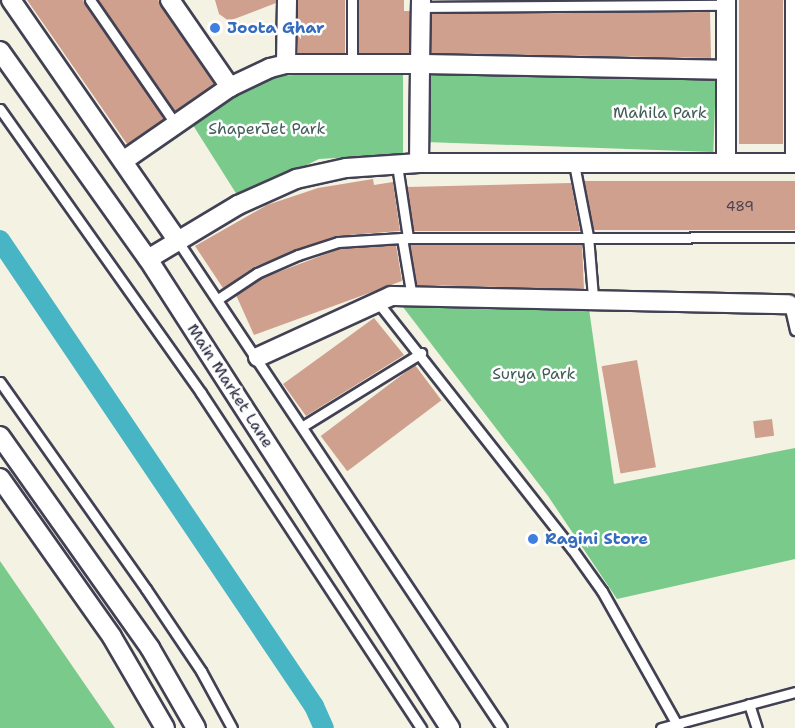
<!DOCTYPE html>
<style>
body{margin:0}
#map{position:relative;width:795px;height:728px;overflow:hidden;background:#f4f2e2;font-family:"Shantell Sans",sans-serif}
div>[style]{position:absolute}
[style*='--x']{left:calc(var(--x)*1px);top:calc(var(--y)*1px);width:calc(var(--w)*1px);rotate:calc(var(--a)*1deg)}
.green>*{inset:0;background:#79ca8b;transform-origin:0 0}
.canal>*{height:20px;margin:-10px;padding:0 10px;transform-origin:10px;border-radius:10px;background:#47b5c3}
.building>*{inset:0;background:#cfa08e;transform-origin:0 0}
.roads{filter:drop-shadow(2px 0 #424154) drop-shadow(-2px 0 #424154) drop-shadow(0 2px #424154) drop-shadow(0 -2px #424154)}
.service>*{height:9px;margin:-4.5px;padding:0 4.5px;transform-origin:4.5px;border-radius:4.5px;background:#fff}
.minor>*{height:18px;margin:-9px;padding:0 9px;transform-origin:9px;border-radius:9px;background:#fff}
.dots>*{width:16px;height:16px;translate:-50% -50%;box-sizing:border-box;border:3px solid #fff;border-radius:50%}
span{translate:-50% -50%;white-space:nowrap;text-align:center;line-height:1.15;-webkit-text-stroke:5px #fff;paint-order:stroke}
.number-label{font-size:14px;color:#4d4250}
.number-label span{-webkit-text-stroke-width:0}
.shop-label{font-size:16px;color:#366cbe;font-weight:700}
.left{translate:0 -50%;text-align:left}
.park-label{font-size:16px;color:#405d57}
.street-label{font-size:16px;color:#22223b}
</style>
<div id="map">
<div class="green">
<i style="left:428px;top:70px;width:288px;height:72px;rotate:2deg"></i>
<i style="clip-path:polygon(324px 73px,403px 75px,403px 154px,319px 159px,239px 198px,191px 122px,234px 91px,264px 77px)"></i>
<i style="clip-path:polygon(403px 307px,589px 309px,614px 484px,795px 448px,795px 559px,617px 599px,548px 496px)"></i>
<i style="clip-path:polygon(0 561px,115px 728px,0 728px)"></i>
</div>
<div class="canal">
<i style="--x:0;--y:240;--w:562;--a:56.03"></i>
<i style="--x:314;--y:706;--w:24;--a:66"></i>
</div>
<div class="building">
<i style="clip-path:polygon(27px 0,83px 0,164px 119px,127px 144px)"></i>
<i style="clip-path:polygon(98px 0,158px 0,214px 84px,175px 111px)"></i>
<i style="clip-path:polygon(215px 0,276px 0,276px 3px,229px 21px,219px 14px)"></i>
<i style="left:298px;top:0;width:47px;height:53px"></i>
<i style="clip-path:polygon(359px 0,404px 0,404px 11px,410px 11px,409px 53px,359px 53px)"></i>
<i style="left:739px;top:0;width:44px;height:144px"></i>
<i style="clip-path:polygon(710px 12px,711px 58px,431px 53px,432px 14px)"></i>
<i style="clip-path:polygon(373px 179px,374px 185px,393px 182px,400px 231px,336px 236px,254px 267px,223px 288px,195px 246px,267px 205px,318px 188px)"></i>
<i style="left:795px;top:181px;width:49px;height:210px;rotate:90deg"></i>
<i style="clip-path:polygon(571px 183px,580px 231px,414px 231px,407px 187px)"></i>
<i style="clip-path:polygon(582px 244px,584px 289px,417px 285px,410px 245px)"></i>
<i style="clip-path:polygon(396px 245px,402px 281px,254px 335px,236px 295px,260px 279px,339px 249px)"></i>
<i style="clip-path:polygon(374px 318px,404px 355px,306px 416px,283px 384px)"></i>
<i style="left:637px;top:360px;width:109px;height:36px;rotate:80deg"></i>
<i style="left:415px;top:365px;width:44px;height:118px;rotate:53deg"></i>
<i style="left:772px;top:419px;width:17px;height:19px;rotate:83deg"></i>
</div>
<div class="roads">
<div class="service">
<i style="--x:90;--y:0;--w:153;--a:55.4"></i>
<i style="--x:352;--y:0;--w:64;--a:90"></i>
<i style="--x:790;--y:0;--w:163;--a:90"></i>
<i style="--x:420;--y:7;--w:306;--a:-0.4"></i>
<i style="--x:0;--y:109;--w:348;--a:54.7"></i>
<i style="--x:201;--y:393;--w:401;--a:56.7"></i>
<i style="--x:574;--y:164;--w:73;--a:79"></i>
<i style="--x:588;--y:236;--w:61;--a:85.3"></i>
<i style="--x:397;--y:165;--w:74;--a:81.4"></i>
<i style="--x:408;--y:238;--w:6;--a:180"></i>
<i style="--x:402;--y:238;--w:60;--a:80.4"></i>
<i style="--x:408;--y:238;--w:387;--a:-0.1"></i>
<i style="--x:177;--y:240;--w:586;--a:56.34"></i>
<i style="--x:218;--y:299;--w:47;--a:-33.7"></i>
<i style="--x:257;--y:273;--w:45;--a:-23.7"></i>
<i style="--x:298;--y:255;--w:42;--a:-18"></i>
<i style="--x:338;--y:242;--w:64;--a:-3.6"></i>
<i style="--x:376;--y:300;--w:317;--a:51.8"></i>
<i style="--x:572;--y:549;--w:52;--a:54.5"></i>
<i style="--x:602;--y:591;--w:157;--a:60.7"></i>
<i style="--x:793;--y:304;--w:4;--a:180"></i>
<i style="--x:789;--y:304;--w:27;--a:77"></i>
<i style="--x:0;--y:382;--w:253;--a:54.8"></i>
<i style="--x:146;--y:589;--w:99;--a:56.1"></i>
<i style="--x:201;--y:671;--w:65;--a:61.5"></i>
<i style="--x:303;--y:426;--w:139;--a:-31.7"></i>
<i style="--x:749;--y:704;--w:25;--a:72"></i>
<i style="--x:661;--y:728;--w:139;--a:-15"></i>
</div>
<div class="minor">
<i style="--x:11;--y:0;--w:292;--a:55.3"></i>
<i style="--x:170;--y:0;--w:106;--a:55.4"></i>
<i style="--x:0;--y:51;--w:255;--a:54.6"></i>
<i style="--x:148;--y:259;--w:558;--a:57.22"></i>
<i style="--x:286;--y:64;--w:64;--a:-89.1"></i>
<i style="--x:123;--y:161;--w:130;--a:-34.7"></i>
<i style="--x:230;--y:87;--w:44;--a:-25.4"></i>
<i style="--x:270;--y:68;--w:16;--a:-14"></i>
<i style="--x:286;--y:64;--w:134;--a:0"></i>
<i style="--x:420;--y:64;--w:64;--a:-89.1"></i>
<i style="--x:726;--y:162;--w:162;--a:-90"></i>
<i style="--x:419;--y:163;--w:99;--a:-89.4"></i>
<i style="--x:420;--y:64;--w:306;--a:1.1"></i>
<i style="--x:148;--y:259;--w:105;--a:-31"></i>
<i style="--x:238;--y:205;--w:64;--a:-24.1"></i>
<i style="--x:296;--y:179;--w:51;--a:-12.4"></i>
<i style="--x:346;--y:168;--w:73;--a:-3.9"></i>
<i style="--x:419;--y:163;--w:376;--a:0"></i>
<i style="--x:258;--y:357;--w:146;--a:-24.6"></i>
<i style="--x:391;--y:296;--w:398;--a:1.2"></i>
<i style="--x:0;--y:436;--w:260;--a:54.7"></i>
<i style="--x:150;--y:648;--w:92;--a:60.1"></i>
<i style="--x:0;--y:478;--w:194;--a:54.8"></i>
<i style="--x:112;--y:637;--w:105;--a:59.8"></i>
</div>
</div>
<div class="dots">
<i style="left:215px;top:28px;background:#3f7fe0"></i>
<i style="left:533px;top:539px;background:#3f7fe0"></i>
</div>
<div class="number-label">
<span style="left:740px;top:206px">489</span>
</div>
<div class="shop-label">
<span class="left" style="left:227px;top:28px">Joota Ghar</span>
<span class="left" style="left:545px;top:539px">Ragini Store</span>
</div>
<div class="park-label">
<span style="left:660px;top:113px">Mahila Park</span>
<span style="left:267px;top:129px">ShaperJet Park</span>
<span style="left:534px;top:374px">Surya Park</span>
</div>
<div class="street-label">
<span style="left:230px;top:386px;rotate:57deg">Main Market Lane</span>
</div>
</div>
